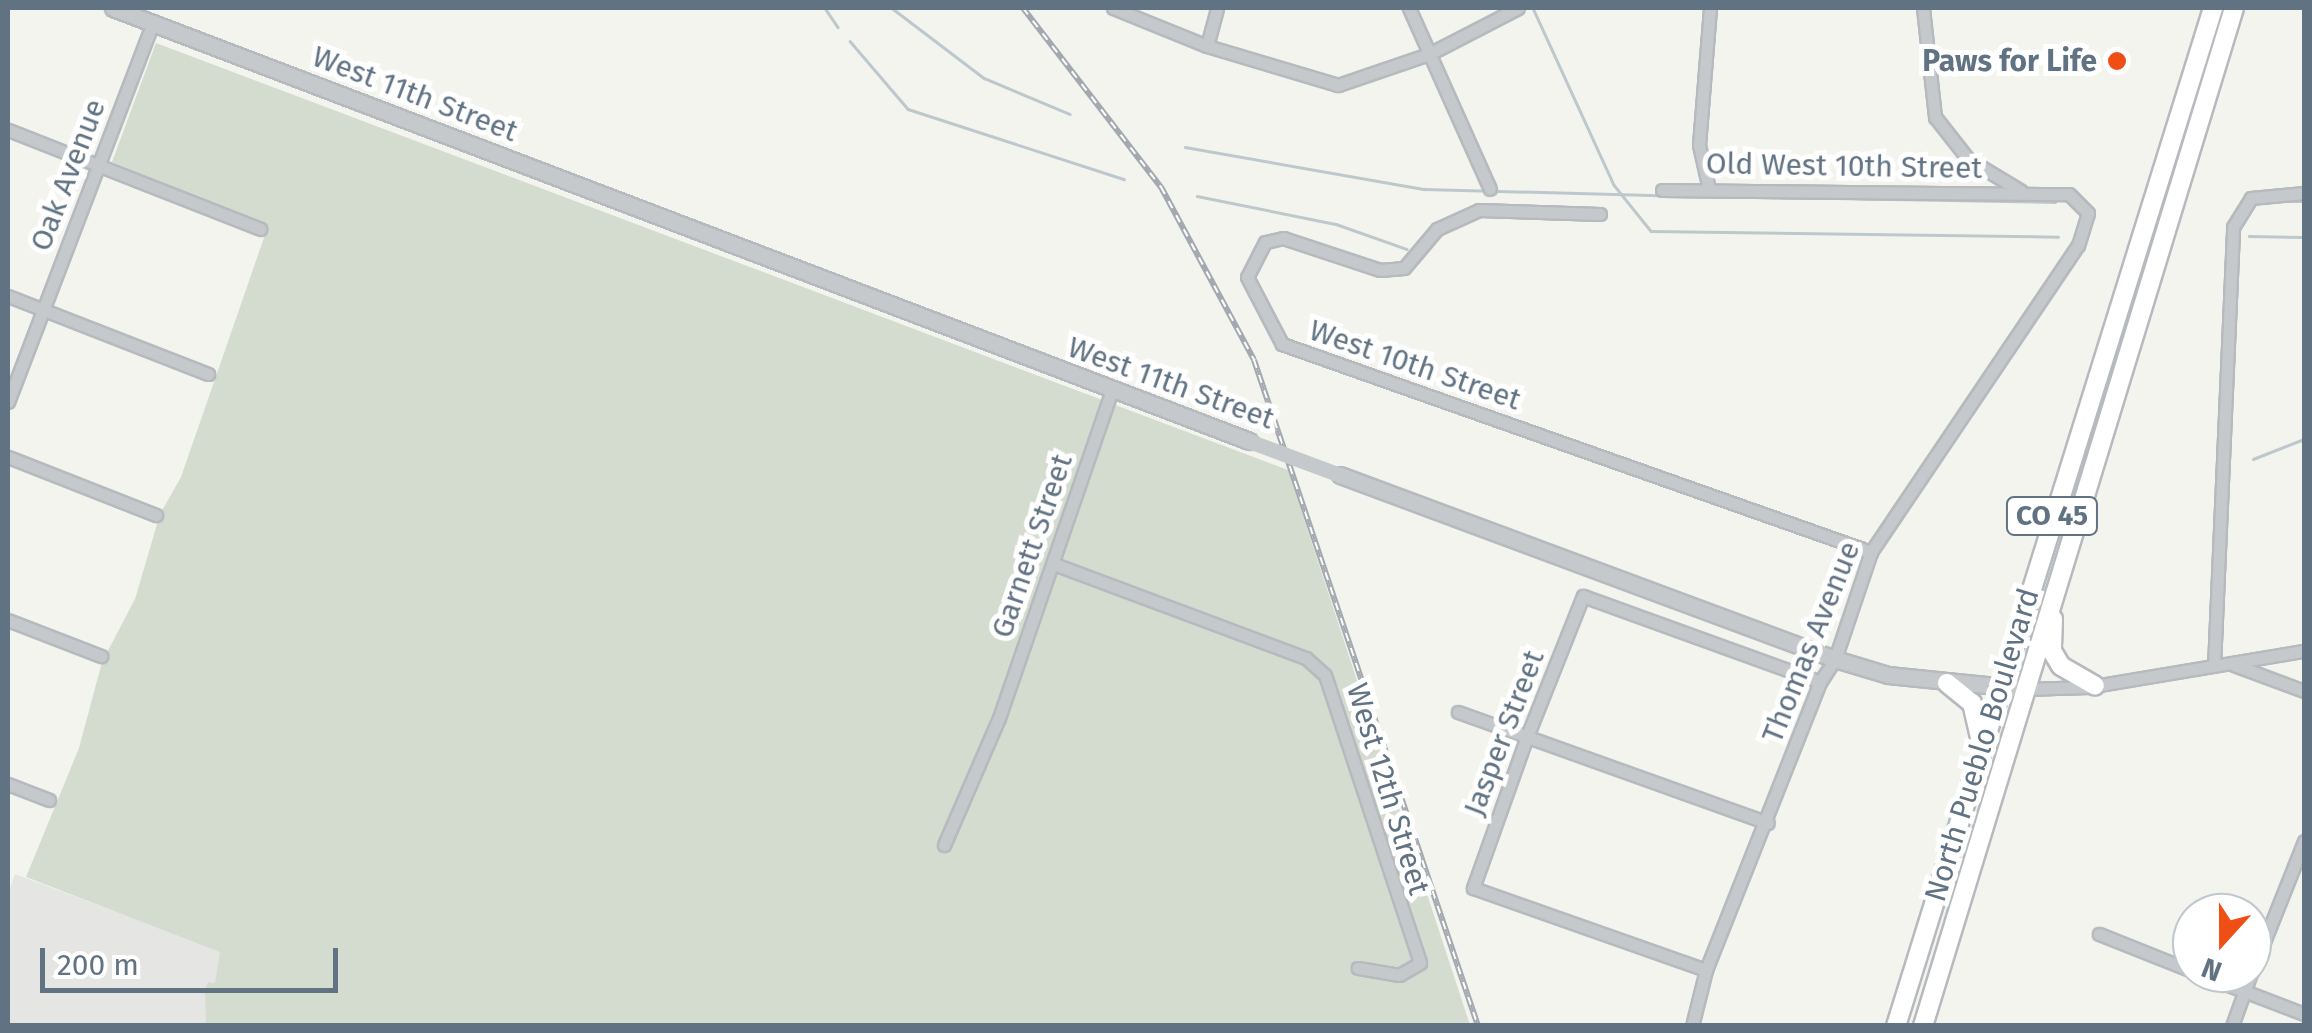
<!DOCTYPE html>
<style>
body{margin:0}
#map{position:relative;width:2312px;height:1033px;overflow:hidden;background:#f4f4ef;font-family:"Fira Sans",sans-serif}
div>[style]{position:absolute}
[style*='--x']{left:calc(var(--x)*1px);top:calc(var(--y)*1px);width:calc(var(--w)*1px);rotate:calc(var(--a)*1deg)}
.built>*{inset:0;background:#e5e6e3}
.green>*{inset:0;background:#d4dcd0}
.stream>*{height:2.5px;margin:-1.25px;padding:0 1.25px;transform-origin:1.25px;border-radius:1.25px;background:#bdc8cd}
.roads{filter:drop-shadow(2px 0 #b6babe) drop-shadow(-2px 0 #b6babe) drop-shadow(0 2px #b6babe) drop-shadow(0 -2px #b6babe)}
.minor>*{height:11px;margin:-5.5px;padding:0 5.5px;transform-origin:5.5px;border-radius:5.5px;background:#c6c9cc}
.tertiary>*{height:15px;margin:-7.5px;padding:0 7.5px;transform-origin:7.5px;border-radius:7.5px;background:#c6c9cc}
.primary>*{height:18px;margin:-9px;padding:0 9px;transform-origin:9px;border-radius:9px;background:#fff}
.rail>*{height:6px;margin-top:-3px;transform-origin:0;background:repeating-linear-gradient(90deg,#fff 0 8px,#a3a9af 0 16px);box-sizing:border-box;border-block:2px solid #a3a9af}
.tertiary-bridge>*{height:15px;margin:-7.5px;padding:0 7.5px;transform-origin:7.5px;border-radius:7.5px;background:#c6c9cc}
.dots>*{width:28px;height:28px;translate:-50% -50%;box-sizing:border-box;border:5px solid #fff;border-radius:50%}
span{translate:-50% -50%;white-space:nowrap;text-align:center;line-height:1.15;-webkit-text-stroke:10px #fff;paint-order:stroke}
.shield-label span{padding:2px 8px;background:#fff;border:2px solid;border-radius:8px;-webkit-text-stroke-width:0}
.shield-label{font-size:28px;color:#617383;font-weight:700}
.poi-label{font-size:30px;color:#617383;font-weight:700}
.right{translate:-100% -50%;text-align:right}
.street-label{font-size:30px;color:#617383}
.frame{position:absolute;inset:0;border:10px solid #617383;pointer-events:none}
.north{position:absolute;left:2172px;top:893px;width:100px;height:100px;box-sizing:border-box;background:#fff;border:2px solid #c0c7cd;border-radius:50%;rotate:201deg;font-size:28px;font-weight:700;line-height:40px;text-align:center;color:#617383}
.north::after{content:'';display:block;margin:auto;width:35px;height:45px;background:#ef4e15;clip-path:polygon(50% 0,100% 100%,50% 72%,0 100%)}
.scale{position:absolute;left:40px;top:948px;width:298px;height:45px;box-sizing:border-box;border:5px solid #617383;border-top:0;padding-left:12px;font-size:30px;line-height:35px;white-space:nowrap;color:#617383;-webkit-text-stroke:8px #fff;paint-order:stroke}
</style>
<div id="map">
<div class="built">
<i style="clip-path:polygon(15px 874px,232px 955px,281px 1025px,8px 1025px,8px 894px)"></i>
</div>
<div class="green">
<i style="clip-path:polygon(156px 43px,1288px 470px,1470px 1025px,206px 1025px,205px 990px,208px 982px,215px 983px,220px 952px,26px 877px,79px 748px,102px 662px,135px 599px,160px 514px,181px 477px,266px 232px,261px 223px,112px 162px)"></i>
</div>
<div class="stream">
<i style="--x:825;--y:8;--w:23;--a:56"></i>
<i style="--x:892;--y:8;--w:116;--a:37.3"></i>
<i style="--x:984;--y:78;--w:93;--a:22.7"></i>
<i style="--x:1533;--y:8;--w:195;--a:65.4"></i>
<i style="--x:1614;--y:185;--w:59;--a:51.2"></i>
<i style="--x:1651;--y:231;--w:407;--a:0.8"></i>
<i style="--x:850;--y:41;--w:89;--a:49.5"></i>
<i style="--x:908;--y:109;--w:227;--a:18"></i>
<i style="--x:1185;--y:147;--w:243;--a:10"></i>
<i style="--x:1424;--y:189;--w:235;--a:1.5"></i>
<i style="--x:1197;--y:196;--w:142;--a:11.4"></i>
<i style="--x:1336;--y:224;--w:75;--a:19.4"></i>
<i style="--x:1717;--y:196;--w:338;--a:1"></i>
<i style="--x:2267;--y:202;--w:37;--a:0"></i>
<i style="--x:2249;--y:236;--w:55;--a:1"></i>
<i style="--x:2253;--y:459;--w:55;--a:-21.4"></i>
</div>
<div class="roads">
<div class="minor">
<i style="--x:1113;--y:8;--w:101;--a:22"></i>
<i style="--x:1207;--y:46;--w:137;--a:16.6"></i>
<i style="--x:1338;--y:85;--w:96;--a:-18.8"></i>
<i style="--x:1429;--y:54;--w:100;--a:-27.3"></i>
<i style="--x:1409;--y:8;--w:198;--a:65.9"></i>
<i style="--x:1923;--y:8;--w:110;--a:83.7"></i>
<i style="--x:1935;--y:117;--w:53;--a:51.8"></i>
<i style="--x:1968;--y:159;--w:62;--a:31.1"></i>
<i style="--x:1207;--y:46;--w:39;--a:-75"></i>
<i style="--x:8;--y:130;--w:271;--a:21.4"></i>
<i style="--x:1709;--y:189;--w:45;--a:-102.8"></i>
<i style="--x:1699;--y:145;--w:137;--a:-85.4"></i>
<i style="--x:1662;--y:190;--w:407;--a:0.6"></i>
<i style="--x:2069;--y:194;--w:27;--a:45"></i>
<i style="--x:2088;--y:213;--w:34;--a:107"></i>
<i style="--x:2078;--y:245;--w:370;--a:124"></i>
<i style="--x:1871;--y:552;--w:113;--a:108.6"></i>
<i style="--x:1835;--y:659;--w:27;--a:123"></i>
<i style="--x:1820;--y:682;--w:310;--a:111.6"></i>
<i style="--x:1706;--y:970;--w:58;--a:104"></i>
<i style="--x:1600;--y:214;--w:121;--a:-178.1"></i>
<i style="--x:1479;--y:210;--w:46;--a:155.7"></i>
<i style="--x:1437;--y:229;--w:51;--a:130.2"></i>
<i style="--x:1404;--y:268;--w:24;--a:175"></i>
<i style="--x:1380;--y:270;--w:102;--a:-161.7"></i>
<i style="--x:1283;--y:238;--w:18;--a:167"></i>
<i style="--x:1265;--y:242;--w:39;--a:117"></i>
<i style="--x:1247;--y:277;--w:76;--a:62.4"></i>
<i style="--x:1282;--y:344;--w:625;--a:19.45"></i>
<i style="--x:8;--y:296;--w:215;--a:21.3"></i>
<i style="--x:8;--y:402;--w:406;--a:-69.1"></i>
<i style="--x:8;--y:457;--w:159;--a:21.4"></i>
<i style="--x:1054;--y:564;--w:269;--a:20.5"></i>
<i style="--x:1306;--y:658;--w:25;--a:42"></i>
<i style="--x:1325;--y:675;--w:303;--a:71.7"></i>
<i style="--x:1420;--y:963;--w:24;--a:150"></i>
<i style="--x:1399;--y:975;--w:42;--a:-170.3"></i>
<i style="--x:8;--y:620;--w:100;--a:21.2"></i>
<i style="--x:2234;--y:665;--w:75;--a:20.4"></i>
<i style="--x:2214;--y:666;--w:439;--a:-87.5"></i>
<i style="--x:2233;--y:227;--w:34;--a:-58"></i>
<i style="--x:2251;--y:198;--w:53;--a:-5.4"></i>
<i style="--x:2025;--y:689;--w:63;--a:-1.8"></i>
<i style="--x:2088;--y:687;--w:219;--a:-9.5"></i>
<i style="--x:1458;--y:712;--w:329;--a:19.7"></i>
<i style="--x:8;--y:784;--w:44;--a:21.3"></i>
<i style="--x:944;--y:845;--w:138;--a:-66.6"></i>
<i style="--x:999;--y:718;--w:347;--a:-71"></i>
<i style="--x:2099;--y:934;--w:100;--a:21.7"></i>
<i style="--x:1706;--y:970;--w:247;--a:-160.6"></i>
<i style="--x:1473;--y:888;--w:158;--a:-70.4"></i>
<i style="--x:1526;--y:739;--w:154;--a:-68.3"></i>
<i style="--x:1583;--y:596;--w:252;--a:19.9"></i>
<i style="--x:2252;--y:972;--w:141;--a:-68.3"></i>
<i style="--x:2197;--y:973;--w:115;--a:21"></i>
<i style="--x:2232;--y:1026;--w:56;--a:-70.3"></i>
</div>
<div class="tertiary">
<i style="--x:113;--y:8;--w:1216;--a:20.86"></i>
<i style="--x:1340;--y:475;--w:528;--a:20.39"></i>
<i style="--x:1835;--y:659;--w:55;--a:16.8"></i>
<i style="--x:1888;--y:675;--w:138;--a:5.8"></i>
</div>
<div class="primary">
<i style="--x:2053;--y:619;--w:32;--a:92"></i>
<i style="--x:2052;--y:651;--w:17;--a:59"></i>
<i style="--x:2061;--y:666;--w:39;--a:30"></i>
<i style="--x:1947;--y:683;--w:32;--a:39"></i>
<i style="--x:1972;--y:703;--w:37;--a:77"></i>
<i style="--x:1896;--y:1026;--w:1066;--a:-72.7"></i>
<i style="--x:1923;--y:1026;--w:1064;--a:-73.01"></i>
</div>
</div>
<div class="rail">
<i style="--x:1023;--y:8;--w:226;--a:52.4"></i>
<i style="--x:1161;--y:187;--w:196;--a:61.7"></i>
<i style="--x:1254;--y:360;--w:703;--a:71.41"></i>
</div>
<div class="tertiary-bridge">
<i style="--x:1249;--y:441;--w:97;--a:20.5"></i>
</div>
<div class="dots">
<i style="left:2117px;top:61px;background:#ef4e15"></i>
</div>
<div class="shield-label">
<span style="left:2052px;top:516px">CO 45</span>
</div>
<div class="poi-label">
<span class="right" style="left:2097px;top:61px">Paws for Life</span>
</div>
<div class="street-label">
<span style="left:415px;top:94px;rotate:21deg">West 11th Street</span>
<span style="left:1844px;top:166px;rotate:1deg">Old West 10th Street</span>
<span style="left:68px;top:175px;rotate:-69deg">Oak Avenue</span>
<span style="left:1415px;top:365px;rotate:19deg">West 10th Street</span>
<span style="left:1171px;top:383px;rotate:20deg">West 11th Street</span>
<span style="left:1032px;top:546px;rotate:-71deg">Garnett Street</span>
<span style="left:1811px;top:642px;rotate:-68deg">Thomas Avenue</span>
<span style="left:1504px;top:733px;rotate:-69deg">Jasper Street</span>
<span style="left:1982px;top:745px;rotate:-73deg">North Pueblo Boulevard</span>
<span style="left:1388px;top:789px;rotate:73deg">West 12th Street</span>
</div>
<div class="frame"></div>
<div class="north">N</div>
<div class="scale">200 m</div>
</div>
